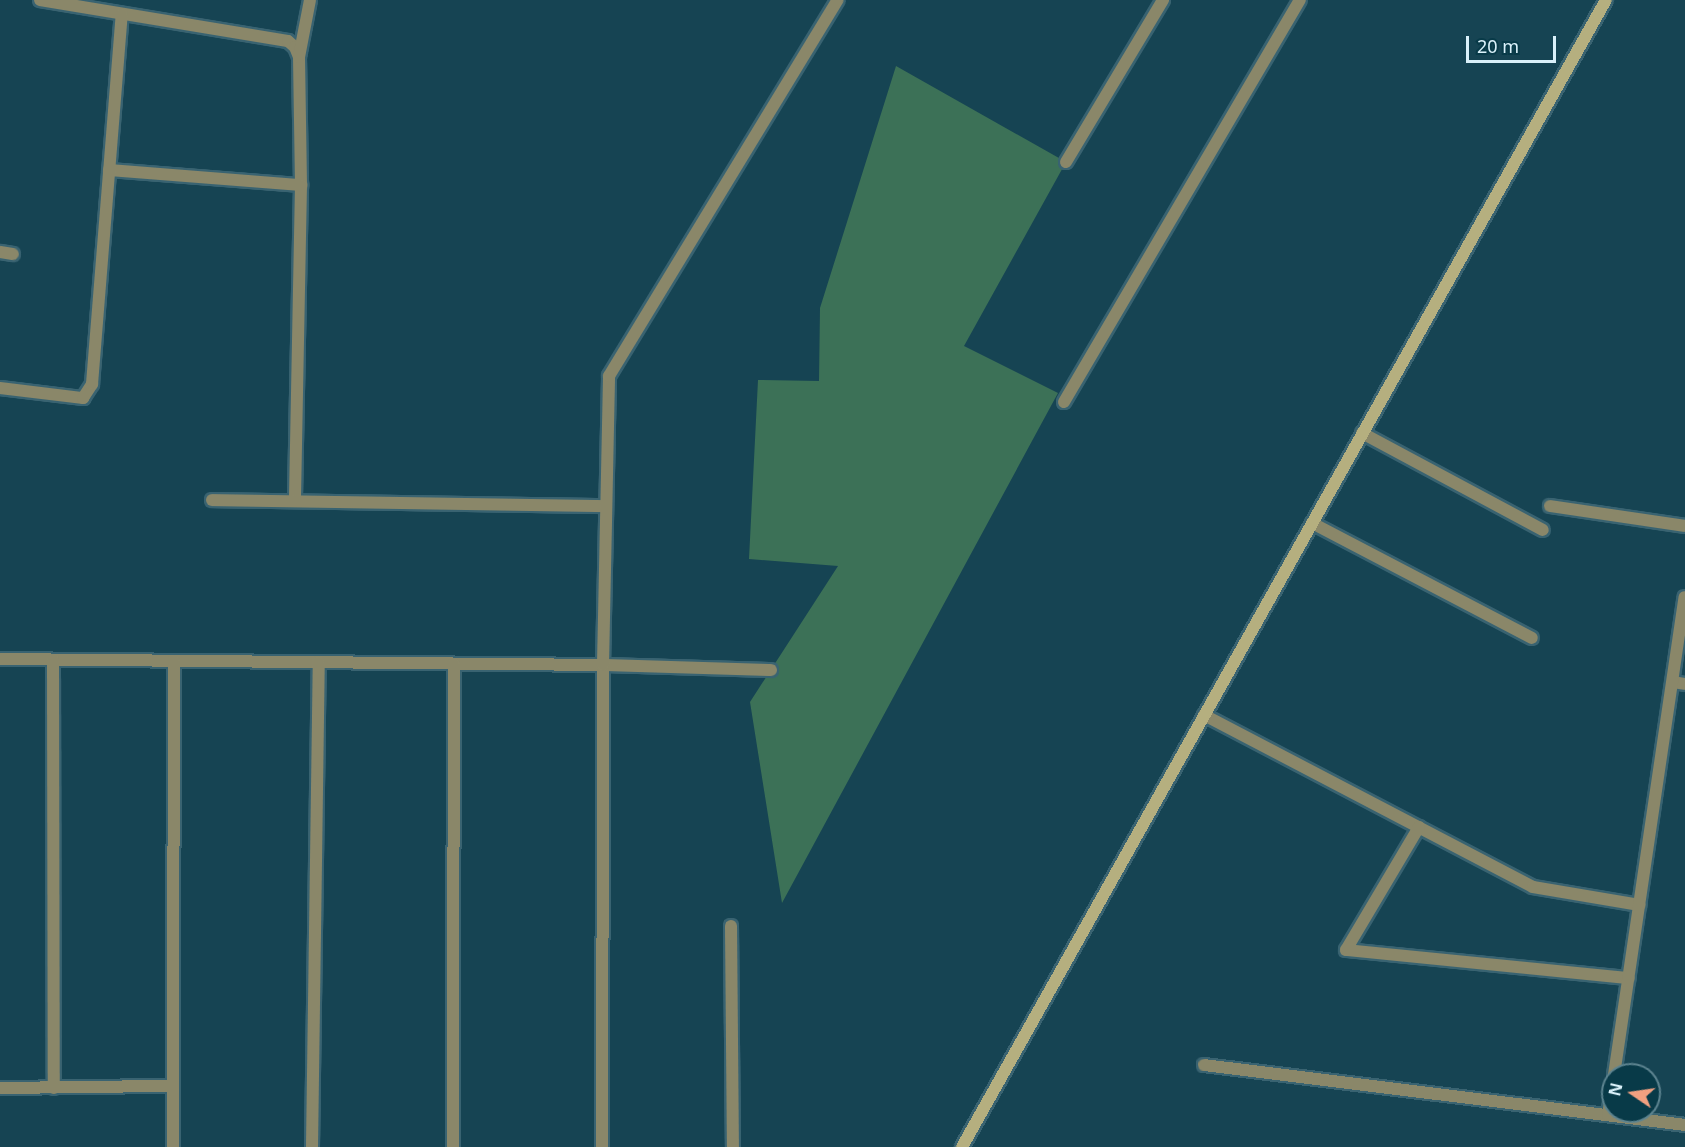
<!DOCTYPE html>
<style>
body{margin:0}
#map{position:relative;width:1685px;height:1147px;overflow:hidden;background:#164453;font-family:"Noto Sans",sans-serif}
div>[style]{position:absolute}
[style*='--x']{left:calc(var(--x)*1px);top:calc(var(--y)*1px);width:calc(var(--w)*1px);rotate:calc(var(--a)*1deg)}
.green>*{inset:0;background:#3c7157}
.roads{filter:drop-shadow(2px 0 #396371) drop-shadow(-2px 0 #396371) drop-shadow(0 2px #396371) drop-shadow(0 -2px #396371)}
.lane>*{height:12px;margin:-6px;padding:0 6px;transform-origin:6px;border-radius:6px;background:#8a8769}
.street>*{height:12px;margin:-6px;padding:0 6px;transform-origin:6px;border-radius:6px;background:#8a8769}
.secondary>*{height:12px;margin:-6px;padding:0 6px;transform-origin:6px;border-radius:6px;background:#b5af7f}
span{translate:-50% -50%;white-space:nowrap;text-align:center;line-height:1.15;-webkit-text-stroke:5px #083a48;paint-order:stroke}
.north{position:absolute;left:1601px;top:1063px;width:60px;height:60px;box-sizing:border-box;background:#083a48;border:2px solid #5c838f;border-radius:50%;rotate:283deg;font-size:16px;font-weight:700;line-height:24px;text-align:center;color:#daf1fa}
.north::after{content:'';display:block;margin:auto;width:21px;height:27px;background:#f2a080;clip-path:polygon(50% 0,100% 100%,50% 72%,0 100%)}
.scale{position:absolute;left:1466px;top:36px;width:90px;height:27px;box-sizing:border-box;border:3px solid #daf1fa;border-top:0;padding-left:8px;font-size:18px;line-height:21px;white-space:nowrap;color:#daf1fa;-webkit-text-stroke:4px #083a48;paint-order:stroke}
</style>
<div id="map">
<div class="green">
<i style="clip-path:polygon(896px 66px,1066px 162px,964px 346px,1058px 393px,782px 903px,750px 702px,838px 566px,749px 559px,758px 380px,819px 381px,820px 308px)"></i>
</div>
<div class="roads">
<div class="lane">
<i style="--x:1362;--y:433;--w:205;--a:28.2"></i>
<i style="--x:1312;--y:523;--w:248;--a:27.6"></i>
</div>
<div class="street">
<i style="--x:40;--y:0;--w:251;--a:9.4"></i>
<i style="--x:288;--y:41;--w:9;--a:41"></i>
<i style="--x:295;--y:47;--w:11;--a:68"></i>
<i style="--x:299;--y:57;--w:128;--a:89.1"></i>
<i style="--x:301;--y:185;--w:316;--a:91.1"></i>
<i style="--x:299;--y:57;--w:58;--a:-79.1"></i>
<i style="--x:1066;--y:162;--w:189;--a:-59.1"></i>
<i style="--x:109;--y:170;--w:193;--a:4.5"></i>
<i style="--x:0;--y:252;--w:13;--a:9"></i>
<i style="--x:0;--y:388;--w:84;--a:6.9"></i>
<i style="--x:83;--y:398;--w:17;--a:-57"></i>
<i style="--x:92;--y:384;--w:371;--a:-85.4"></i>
<i style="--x:1064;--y:402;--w:466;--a:-59.6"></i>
<i style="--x:212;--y:500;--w:394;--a:0.9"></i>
<i style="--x:1550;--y:506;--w:136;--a:8.4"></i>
<i style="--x:0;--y:659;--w:603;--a:0.57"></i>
<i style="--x:603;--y:665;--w:482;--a:90.1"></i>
<i style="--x:53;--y:660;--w:428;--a:89.9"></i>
<i style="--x:771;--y:670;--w:168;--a:-178.3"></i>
<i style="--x:603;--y:665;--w:289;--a:-88.8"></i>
<i style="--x:609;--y:376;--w:440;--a:-58.7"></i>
<i style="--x:1673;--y:682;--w:12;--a:9"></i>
<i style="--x:1204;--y:715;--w:371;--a:27.6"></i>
<i style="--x:1533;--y:887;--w:108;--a:9.6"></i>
<i style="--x:1419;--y:827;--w:143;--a:120.7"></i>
<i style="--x:1346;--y:950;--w:284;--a:5.7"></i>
<i style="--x:731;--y:926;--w:221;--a:89.5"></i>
<i style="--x:1204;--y:1065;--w:485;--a:7.1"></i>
<i style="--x:1614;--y:1075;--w:483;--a:-81.6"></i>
<i style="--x:0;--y:1088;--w:173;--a:-0.7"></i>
<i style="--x:1608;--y:1115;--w:32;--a:-81"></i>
<i style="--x:173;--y:1147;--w:486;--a:-89.9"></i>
<i style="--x:312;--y:1147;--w:485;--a:-89.2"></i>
<i style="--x:453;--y:1147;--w:483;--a:-89.9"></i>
</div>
<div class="secondary">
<i style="--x:962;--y:1147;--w:1315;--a:-60.69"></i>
</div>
</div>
<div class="north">N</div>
<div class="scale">20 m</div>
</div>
